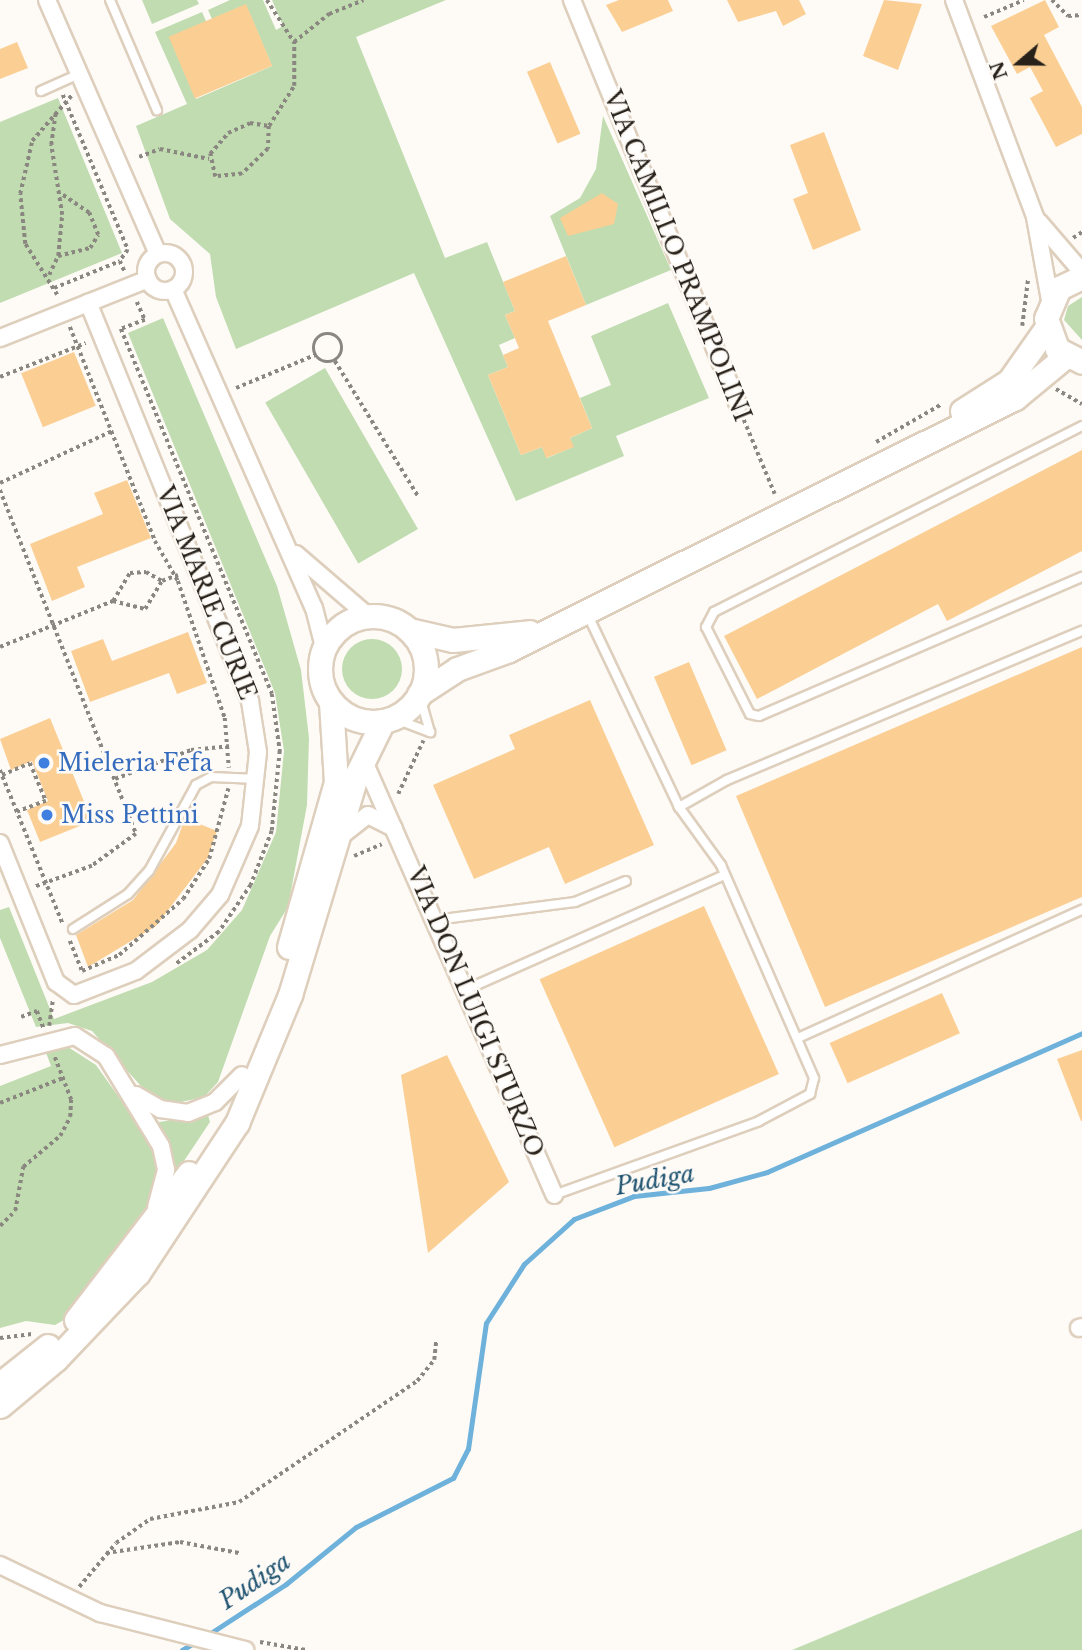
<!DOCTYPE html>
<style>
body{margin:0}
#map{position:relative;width:1082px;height:1650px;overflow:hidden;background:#fefbf7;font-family:"Libre Baskerville",serif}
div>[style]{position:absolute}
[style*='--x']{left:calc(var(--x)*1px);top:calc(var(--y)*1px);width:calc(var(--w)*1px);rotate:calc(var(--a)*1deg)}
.green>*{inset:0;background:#c0dcb0;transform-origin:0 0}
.round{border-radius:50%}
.stream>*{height:5px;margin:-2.5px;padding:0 2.5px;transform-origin:2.5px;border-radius:2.5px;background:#6eb1da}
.building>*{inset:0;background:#fbcf94;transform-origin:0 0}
.path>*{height:3.5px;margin-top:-1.75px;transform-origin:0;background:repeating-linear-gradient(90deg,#8a8680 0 3.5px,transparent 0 7px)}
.path>.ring{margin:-1.75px;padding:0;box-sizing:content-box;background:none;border:3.5px solid #8a8680;border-radius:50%}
.roads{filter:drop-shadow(2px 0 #decfbd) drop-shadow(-2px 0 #decfbd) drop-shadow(0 2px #decfbd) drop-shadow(0 -2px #decfbd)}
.lane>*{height:8px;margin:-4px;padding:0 4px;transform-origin:4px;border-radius:4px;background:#fff}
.street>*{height:16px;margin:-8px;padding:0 8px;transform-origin:8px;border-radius:8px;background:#fff}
.street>.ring{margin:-8px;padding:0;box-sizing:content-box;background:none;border:16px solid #fff;border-radius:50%}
.secondary>*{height:23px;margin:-11.5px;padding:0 11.5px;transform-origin:11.5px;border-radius:11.5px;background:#fff}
.secondary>.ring{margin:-11.5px;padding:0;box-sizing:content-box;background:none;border:23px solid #fff;border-radius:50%}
.dots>*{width:19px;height:19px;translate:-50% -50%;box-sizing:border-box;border:4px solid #fefbf7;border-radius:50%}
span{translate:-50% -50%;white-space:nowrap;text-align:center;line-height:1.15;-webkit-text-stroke:5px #fefbf7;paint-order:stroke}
.street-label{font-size:23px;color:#27211a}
.shop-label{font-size:23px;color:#366cbe}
.left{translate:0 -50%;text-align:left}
.water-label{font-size:24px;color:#225572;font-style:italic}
.north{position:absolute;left:984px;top:28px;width:70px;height:70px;-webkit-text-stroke:5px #fefbf7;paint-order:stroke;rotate:250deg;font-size:19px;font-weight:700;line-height:28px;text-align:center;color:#27211a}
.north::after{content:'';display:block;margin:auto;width:24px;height:32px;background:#27211a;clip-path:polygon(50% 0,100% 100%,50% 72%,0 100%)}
</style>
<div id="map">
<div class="green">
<i style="clip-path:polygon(142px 0,197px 0,199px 4px,152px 24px)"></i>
<i style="clip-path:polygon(230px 0,263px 0,276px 30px,283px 26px,272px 0,446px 0,356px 37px,445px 258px,487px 242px,515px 311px,505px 315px,515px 338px,499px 345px,508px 367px,488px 375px,521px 455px,542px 447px,547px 458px,573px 447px,570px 438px,592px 428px,580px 398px,611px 385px,591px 336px,668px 303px,709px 398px,616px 436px,624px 456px,516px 501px,414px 273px,236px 349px,216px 297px,210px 254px,170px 219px,136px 126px,187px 104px,155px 32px,202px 12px,209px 28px,173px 45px,196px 99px,272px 66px,246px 5px,212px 19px,208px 10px)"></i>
<i style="clip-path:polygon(58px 98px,122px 253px,0 303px,0 122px)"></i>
<i style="clip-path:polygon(603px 116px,671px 270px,586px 305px,550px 216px,580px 198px,596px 169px)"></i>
<i style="clip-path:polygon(1082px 297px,1082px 340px,1064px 320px,1068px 306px)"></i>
<i style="clip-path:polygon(163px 318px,277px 586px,301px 670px,309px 738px,307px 805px,288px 907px,270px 936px,218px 1082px,204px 1097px,172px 1104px,148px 1094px,92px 1031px,68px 1023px,36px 1027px,0 938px,0 910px,9px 907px,54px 1019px,152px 982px,207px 950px,242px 910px,276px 832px,284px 751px,275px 693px,128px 333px)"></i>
<i style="left:325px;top:368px;width:186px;height:69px;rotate:60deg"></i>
<i class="round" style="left:342px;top:639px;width:60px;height:60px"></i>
<i style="clip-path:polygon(68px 1047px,96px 1065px,145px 1134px,157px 1159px,153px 1199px,73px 1315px,55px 1325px,26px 1321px,0 1328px,0 1086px,51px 1066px,45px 1050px)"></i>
<i style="clip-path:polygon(208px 1115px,210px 1122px,174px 1176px,159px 1122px)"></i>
<i style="clip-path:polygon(1082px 1529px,1082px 1650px,792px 1650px)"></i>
</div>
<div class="stream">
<i style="--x:206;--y:1636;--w:95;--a:-33"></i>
<i style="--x:286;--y:1584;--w:90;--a:-39.2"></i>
<i style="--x:356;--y:1527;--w:109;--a:-26.8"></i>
<i style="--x:453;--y:1478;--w:33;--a:-63"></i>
<i style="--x:468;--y:1449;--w:127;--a:-81.9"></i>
<i style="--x:486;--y:1323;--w:70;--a:-57.2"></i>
<i style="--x:524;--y:1264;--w:67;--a:-42"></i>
<i style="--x:574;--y:1219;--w:64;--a:-21"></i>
<i style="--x:634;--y:1196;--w:75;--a:-6.1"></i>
<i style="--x:709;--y:1188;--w:60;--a:-15.4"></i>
<i style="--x:767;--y:1172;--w:344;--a:-23.8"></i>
<i style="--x:182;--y:1650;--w:17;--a:-31"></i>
</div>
<div class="building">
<i style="clip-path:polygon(619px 0,668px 0,673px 11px,622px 32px,606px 5px)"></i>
<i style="clip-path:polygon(727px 0,799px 0,806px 14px,783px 26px,776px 11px,738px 22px)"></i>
<i style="clip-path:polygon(884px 0,922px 4px,898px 70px,863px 56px)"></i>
<i style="clip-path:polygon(1045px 0,1059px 27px,1044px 35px,1082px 107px,1082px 134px,1056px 147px,1030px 98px,1043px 91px,1030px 67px,1017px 74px,991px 26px)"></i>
<i style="left:246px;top:4px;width:67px;height:84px;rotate:67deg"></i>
<i style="clip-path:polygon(17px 42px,28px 68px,0 79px,0 49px)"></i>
<i style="left:550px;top:62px;width:78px;height:25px;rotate:67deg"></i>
<i style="clip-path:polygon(824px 132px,861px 230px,813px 250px,793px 199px,808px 193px,790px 145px)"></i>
<i style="clip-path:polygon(602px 193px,618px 204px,614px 224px,568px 236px,560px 218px)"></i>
<i style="clip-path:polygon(566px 256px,586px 305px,548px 321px,592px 428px,570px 438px,574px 447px,546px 458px,542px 447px,521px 455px,488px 375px,508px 367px,503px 355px,519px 348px,505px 315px,515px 311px,503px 282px)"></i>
<i style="left:74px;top:352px;width:58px;height:57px;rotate:68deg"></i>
<i style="clip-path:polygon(1082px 450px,1082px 551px,947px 621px,938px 604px,757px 699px,724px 636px)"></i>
<i style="clip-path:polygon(127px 480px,151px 538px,77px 567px,85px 587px,52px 601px,30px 544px,103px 514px,94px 493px)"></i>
<i style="clip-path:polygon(188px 632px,207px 683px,177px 694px,169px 673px,90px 702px,71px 651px,103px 639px,112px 661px)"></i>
<i style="clip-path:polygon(1082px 647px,1082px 897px,825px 1007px,736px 796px)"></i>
<i style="left:689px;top:662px;width:96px;height:38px;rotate:67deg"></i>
<i style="clip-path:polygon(590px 700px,654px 845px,565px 884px,549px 847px,474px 879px,433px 785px,515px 749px,509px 735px)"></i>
<i style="clip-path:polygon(50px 718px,92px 821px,40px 842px,27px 810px,48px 801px,32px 761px,11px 770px,0 739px)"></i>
<i style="clip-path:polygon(185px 818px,217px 831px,207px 859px,156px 926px,88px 967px,76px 935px,133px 900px,176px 843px)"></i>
<i style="left:704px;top:906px;width:184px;height:180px;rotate:66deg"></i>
<i style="left:942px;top:993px;width:44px;height:123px;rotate:66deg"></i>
<i style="clip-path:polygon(1082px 1050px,1082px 1121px,1081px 1121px,1057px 1059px)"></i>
<i style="clip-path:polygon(447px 1055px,509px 1182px,428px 1253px,401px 1075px)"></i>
</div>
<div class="path">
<i style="--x:267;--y:0;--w:50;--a:57.3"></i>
<i style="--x:1052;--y:0;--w:23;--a:45"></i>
<i style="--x:1068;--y:16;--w:14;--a:-4"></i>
<i style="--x:984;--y:17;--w:43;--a:-23"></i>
<i style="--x:63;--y:95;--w:168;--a:67.2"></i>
<i style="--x:128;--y:250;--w:14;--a:126"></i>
<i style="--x:120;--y:261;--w:12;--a:66"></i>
<i style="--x:250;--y:123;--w:19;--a:9"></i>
<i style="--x:269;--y:126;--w:23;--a:92"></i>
<i style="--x:268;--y:149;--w:36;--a:136"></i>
<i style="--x:242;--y:174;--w:27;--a:174"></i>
<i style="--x:215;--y:177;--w:24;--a:-102"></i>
<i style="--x:210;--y:154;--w:28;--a:-49"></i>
<i style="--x:228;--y:133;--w:24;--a:-24"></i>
<i style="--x:269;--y:126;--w:47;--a:-58"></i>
<i style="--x:294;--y:86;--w:44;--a:-90"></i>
<i style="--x:294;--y:42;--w:45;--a:-38.7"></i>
<i style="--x:329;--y:14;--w:37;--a:-22"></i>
<i style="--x:139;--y:157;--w:22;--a:-21"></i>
<i style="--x:160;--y:149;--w:50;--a:11.5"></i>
<i style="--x:1073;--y:238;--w:11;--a:-34"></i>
<i style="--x:58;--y:256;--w:33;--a:-14"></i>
<i style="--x:90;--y:248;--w:15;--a:-58"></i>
<i style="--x:98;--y:235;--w:24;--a:-112"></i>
<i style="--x:89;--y:213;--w:34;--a:-146"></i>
<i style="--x:49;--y:275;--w:21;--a:-65"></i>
<i style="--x:58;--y:256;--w:41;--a:-84.4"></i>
<i style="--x:62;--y:215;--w:71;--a:-98.9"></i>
<i style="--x:51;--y:145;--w:35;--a:-82"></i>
<i style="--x:54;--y:288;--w:71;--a:-22.2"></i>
<i style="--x:57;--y:295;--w:60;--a:-122.1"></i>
<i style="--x:25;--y:244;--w:50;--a:-95.7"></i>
<i style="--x:20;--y:194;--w:54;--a:-77.2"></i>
<i style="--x:32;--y:141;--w:61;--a:-49"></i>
<i style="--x:137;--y:302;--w:20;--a:66"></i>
<i style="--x:145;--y:320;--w:26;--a:159"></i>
<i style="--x:121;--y:329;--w:395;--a:67.5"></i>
<i style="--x:272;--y:694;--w:58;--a:82"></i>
<i style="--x:280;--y:751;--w:80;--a:95.7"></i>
<i style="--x:272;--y:831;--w:58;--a:111.3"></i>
<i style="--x:251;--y:885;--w:57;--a:124.2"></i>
<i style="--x:219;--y:932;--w:55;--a:143.1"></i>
<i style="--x:1022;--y:326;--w:48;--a:-82.9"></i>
<i style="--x:70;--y:327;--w:230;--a:68.3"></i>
<i style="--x:155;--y:541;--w:46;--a:60.1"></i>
<i style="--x:178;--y:581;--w:145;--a:71.1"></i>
<i style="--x:225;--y:718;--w:50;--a:85.4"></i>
<i class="ring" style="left:314px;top:334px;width:24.5px;height:24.5px"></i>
<i style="--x:335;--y:361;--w:158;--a:58.4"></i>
<i style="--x:0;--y:377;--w:92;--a:-21.6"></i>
<i style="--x:236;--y:388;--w:86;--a:-22.7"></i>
<i style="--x:1056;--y:389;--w:30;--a:30"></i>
<i style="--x:744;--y:420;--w:80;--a:67.3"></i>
<i style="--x:876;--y:442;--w:76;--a:-29.9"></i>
<i style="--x:0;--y:483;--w:123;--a:-24.9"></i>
<i style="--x:0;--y:490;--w:370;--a:68.4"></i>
<i style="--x:136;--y:834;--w:54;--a:144"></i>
<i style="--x:92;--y:866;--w:61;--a:159.8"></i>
<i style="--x:113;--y:601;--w:33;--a:-59"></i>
<i style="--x:130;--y:573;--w:16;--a:-4"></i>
<i style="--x:146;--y:572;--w:18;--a:29"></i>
<i style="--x:0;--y:647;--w:122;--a:-22.2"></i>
<i style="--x:113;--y:601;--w:33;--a:14"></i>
<i style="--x:145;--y:609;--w:33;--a:-59"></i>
<i style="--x:162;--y:581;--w:17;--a:-21"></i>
<i style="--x:0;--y:770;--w:166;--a:67.8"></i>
<i style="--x:2;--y:775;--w:30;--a:-23"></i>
<i style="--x:30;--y:763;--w:41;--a:67.2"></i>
<i style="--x:46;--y:801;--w:31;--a:159"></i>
<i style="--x:115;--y:779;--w:81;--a:-20.9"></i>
<i style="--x:191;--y:750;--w:40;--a:-5.7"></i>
<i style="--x:398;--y:794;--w:59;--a:-64.7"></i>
<i style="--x:354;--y:856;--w:30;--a:-23"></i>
<i style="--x:70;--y:941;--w:35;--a:68"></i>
<i style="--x:82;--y:971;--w:40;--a:-23.4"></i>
<i style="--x:119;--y:955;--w:85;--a:-41.2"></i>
<i style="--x:183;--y:899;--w:48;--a:-57"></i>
<i style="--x:209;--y:859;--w:73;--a:-74.8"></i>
<i style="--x:21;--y:1017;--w:17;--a:-21"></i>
<i style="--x:37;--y:1011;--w:19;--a:69"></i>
<i style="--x:49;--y:1026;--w:27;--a:-82"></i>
<i style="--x:0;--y:1103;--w:68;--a:-21.6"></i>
<i style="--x:0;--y:1226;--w:21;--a:-45"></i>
<i style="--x:15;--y:1211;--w:45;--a:-79.7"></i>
<i style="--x:23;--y:1167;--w:48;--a:-40"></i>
<i style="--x:60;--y:1136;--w:21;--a:-62"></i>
<i style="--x:70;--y:1117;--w:17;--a:-87"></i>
<i style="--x:71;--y:1100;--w:47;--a:-111.1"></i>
<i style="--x:0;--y:1338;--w:32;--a:-7"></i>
<i style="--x:106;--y:1553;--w:75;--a:-8.5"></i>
<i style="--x:180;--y:1542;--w:60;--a:10.6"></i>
<i style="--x:79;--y:1587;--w:57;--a:-49.9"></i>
<i style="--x:116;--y:1543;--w:42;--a:-35.2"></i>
<i style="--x:150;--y:1519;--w:91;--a:-10.8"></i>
<i style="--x:239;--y:1502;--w:215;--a:-34.2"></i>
<i style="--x:417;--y:1381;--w:27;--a:-51"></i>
<i style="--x:434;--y:1360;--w:20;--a:-84"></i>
<i style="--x:260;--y:1642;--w:47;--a:9.9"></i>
</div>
<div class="roads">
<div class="lane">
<i style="--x:110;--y:0;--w:120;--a:66.9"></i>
<i style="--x:41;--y:91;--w:42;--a:-24.1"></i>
<i style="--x:1082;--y:426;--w:412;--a:153.2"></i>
<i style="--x:714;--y:612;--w:17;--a:118"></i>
<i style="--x:706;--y:627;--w:97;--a:63.2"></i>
<i style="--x:750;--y:714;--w:9;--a:13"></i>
<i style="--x:759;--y:716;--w:352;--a:-23.3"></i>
<i style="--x:393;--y:718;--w:40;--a:21"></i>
<i style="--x:430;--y:732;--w:37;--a:-106"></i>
<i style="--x:679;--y:807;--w:55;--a:-29.4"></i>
<i style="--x:727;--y:780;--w:385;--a:-22.8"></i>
<i style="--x:435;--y:920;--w:141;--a:-7.3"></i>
<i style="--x:575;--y:902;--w:55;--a:-22.4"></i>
<i style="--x:73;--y:929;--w:65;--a:-32.5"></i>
<i style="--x:128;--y:894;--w:31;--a:-48"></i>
<i style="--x:149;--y:871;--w:98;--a:-61.3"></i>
<i style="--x:196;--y:785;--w:17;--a:-28"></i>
<i style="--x:211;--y:777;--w:46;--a:2.5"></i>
<i style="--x:465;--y:990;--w:284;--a:-23.9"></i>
<i style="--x:798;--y:1038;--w:312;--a:-24.3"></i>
<i style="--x:554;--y:1195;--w:218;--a:-19.8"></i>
<i style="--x:759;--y:1121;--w:58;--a:-27.9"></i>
<i style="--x:810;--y:1094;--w:16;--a:-76"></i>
<i style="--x:814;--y:1078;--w:232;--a:-113.6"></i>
<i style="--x:721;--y:865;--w:72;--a:-125.9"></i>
<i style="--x:679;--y:807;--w:215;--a:-115.4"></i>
</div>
<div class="street">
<i style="--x:47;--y:0;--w:277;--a:66.4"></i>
<i style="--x:572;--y:0;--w:438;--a:67.7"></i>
<i style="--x:954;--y:0;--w:232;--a:69.5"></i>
<i style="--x:1035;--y:217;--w:84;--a:79.8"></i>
<i style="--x:1039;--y:222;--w:66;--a:49.3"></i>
<i class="ring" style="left:146px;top:253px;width:22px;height:22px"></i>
<i style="--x:173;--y:289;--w:349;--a:66.2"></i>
<i style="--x:314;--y:608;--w:40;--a:75.6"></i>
<i style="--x:0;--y:338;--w:159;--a:-21.7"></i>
<i style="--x:296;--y:554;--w:95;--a:40.7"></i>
<i style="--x:363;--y:759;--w:476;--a:66.3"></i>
<i style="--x:341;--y:836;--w:34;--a:-38"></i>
<i style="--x:368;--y:815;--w:29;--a:27"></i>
<i style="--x:0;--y:843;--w:150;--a:68.1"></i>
<i style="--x:56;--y:982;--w:22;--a:36"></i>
<i style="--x:74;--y:995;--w:66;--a:-21.2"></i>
<i style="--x:136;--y:971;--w:68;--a:-37.2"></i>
<i style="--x:190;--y:930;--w:46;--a:-49.4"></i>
<i style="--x:220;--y:895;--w:75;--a:-66.5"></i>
<i style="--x:250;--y:826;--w:74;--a:-83.8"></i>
<i style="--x:258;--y:752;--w:52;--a:-98.9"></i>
<i style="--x:250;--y:701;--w:430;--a:-112.1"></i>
<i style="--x:0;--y:1055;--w:77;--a:-14.2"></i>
<i style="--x:75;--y:1036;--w:37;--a:33"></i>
<i style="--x:106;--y:1056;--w:105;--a:58.6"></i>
<i style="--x:161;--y:1146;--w:25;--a:78"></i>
<i style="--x:166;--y:1170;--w:38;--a:105"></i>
<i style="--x:136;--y:1095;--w:28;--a:30"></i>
<i style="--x:160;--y:1109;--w:28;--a:8"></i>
<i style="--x:188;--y:1113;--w:29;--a:-22"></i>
<i style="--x:215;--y:1102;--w:38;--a:-45"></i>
<i style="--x:1079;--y:1328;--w:3;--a:-18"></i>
<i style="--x:0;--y:1565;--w:111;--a:25.6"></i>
<i style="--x:100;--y:1613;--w:150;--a:14.3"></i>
</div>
<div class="secondary">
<i style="--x:1082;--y:277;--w:25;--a:154"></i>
<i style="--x:1059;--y:288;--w:33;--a:113"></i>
<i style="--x:1046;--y:318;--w:33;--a:70"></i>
<i style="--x:1057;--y:349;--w:28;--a:27"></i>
<i style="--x:962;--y:411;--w:56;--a:-32.6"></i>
<i style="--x:1009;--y:381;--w:66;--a:-54.9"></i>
<i class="ring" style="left:320px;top:616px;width:83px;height:83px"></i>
<i style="--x:409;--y:630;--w:45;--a:12.8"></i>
<i style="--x:453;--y:640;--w:77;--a:-5.9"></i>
<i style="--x:419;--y:694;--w:45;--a:-33.3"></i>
<i style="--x:457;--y:669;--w:55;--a:-20.1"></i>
<i style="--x:509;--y:650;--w:565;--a:-26.47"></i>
<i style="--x:1015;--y:398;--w:66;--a:-39.5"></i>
<i style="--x:289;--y:947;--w:172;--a:-74.1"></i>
<i style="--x:336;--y:782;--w:80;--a:-93.6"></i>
<i style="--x:76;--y:1320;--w:185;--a:-52.5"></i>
<i style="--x:0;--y:1384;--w:61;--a:-38.4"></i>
<i style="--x:0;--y:1406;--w:73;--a:-40"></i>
<i style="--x:56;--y:1359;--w:119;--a:-46.4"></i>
<i style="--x:138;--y:1273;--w:180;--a:-56.6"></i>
<i style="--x:237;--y:1123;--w:139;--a:-67.5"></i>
<i style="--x:290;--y:995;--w:229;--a:-73.2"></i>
<i style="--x:356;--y:776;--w:61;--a:-63.9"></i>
</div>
</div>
<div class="dots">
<i style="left:44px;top:763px;background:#3f7fe0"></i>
<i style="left:47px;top:815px;background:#3f7fe0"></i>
</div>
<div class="street-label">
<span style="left:677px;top:256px;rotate:68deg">VIA CAMILLO PRAMPOLINI</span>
<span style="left:206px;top:593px;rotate:68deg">VIA MARIE CURIE</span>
<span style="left:475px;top:1012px;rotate:67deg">VIA DON LUIGI STURZO</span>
</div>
<div class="shop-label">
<span class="left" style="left:58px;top:763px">Mieleria Fefa</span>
<span class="left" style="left:61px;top:815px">Miss Pettini</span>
</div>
<div class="water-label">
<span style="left:655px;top:1180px;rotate:-10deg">Pudiga</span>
<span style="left:255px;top:1581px;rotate:-34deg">Pudiga</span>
</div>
<div class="north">N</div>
</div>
